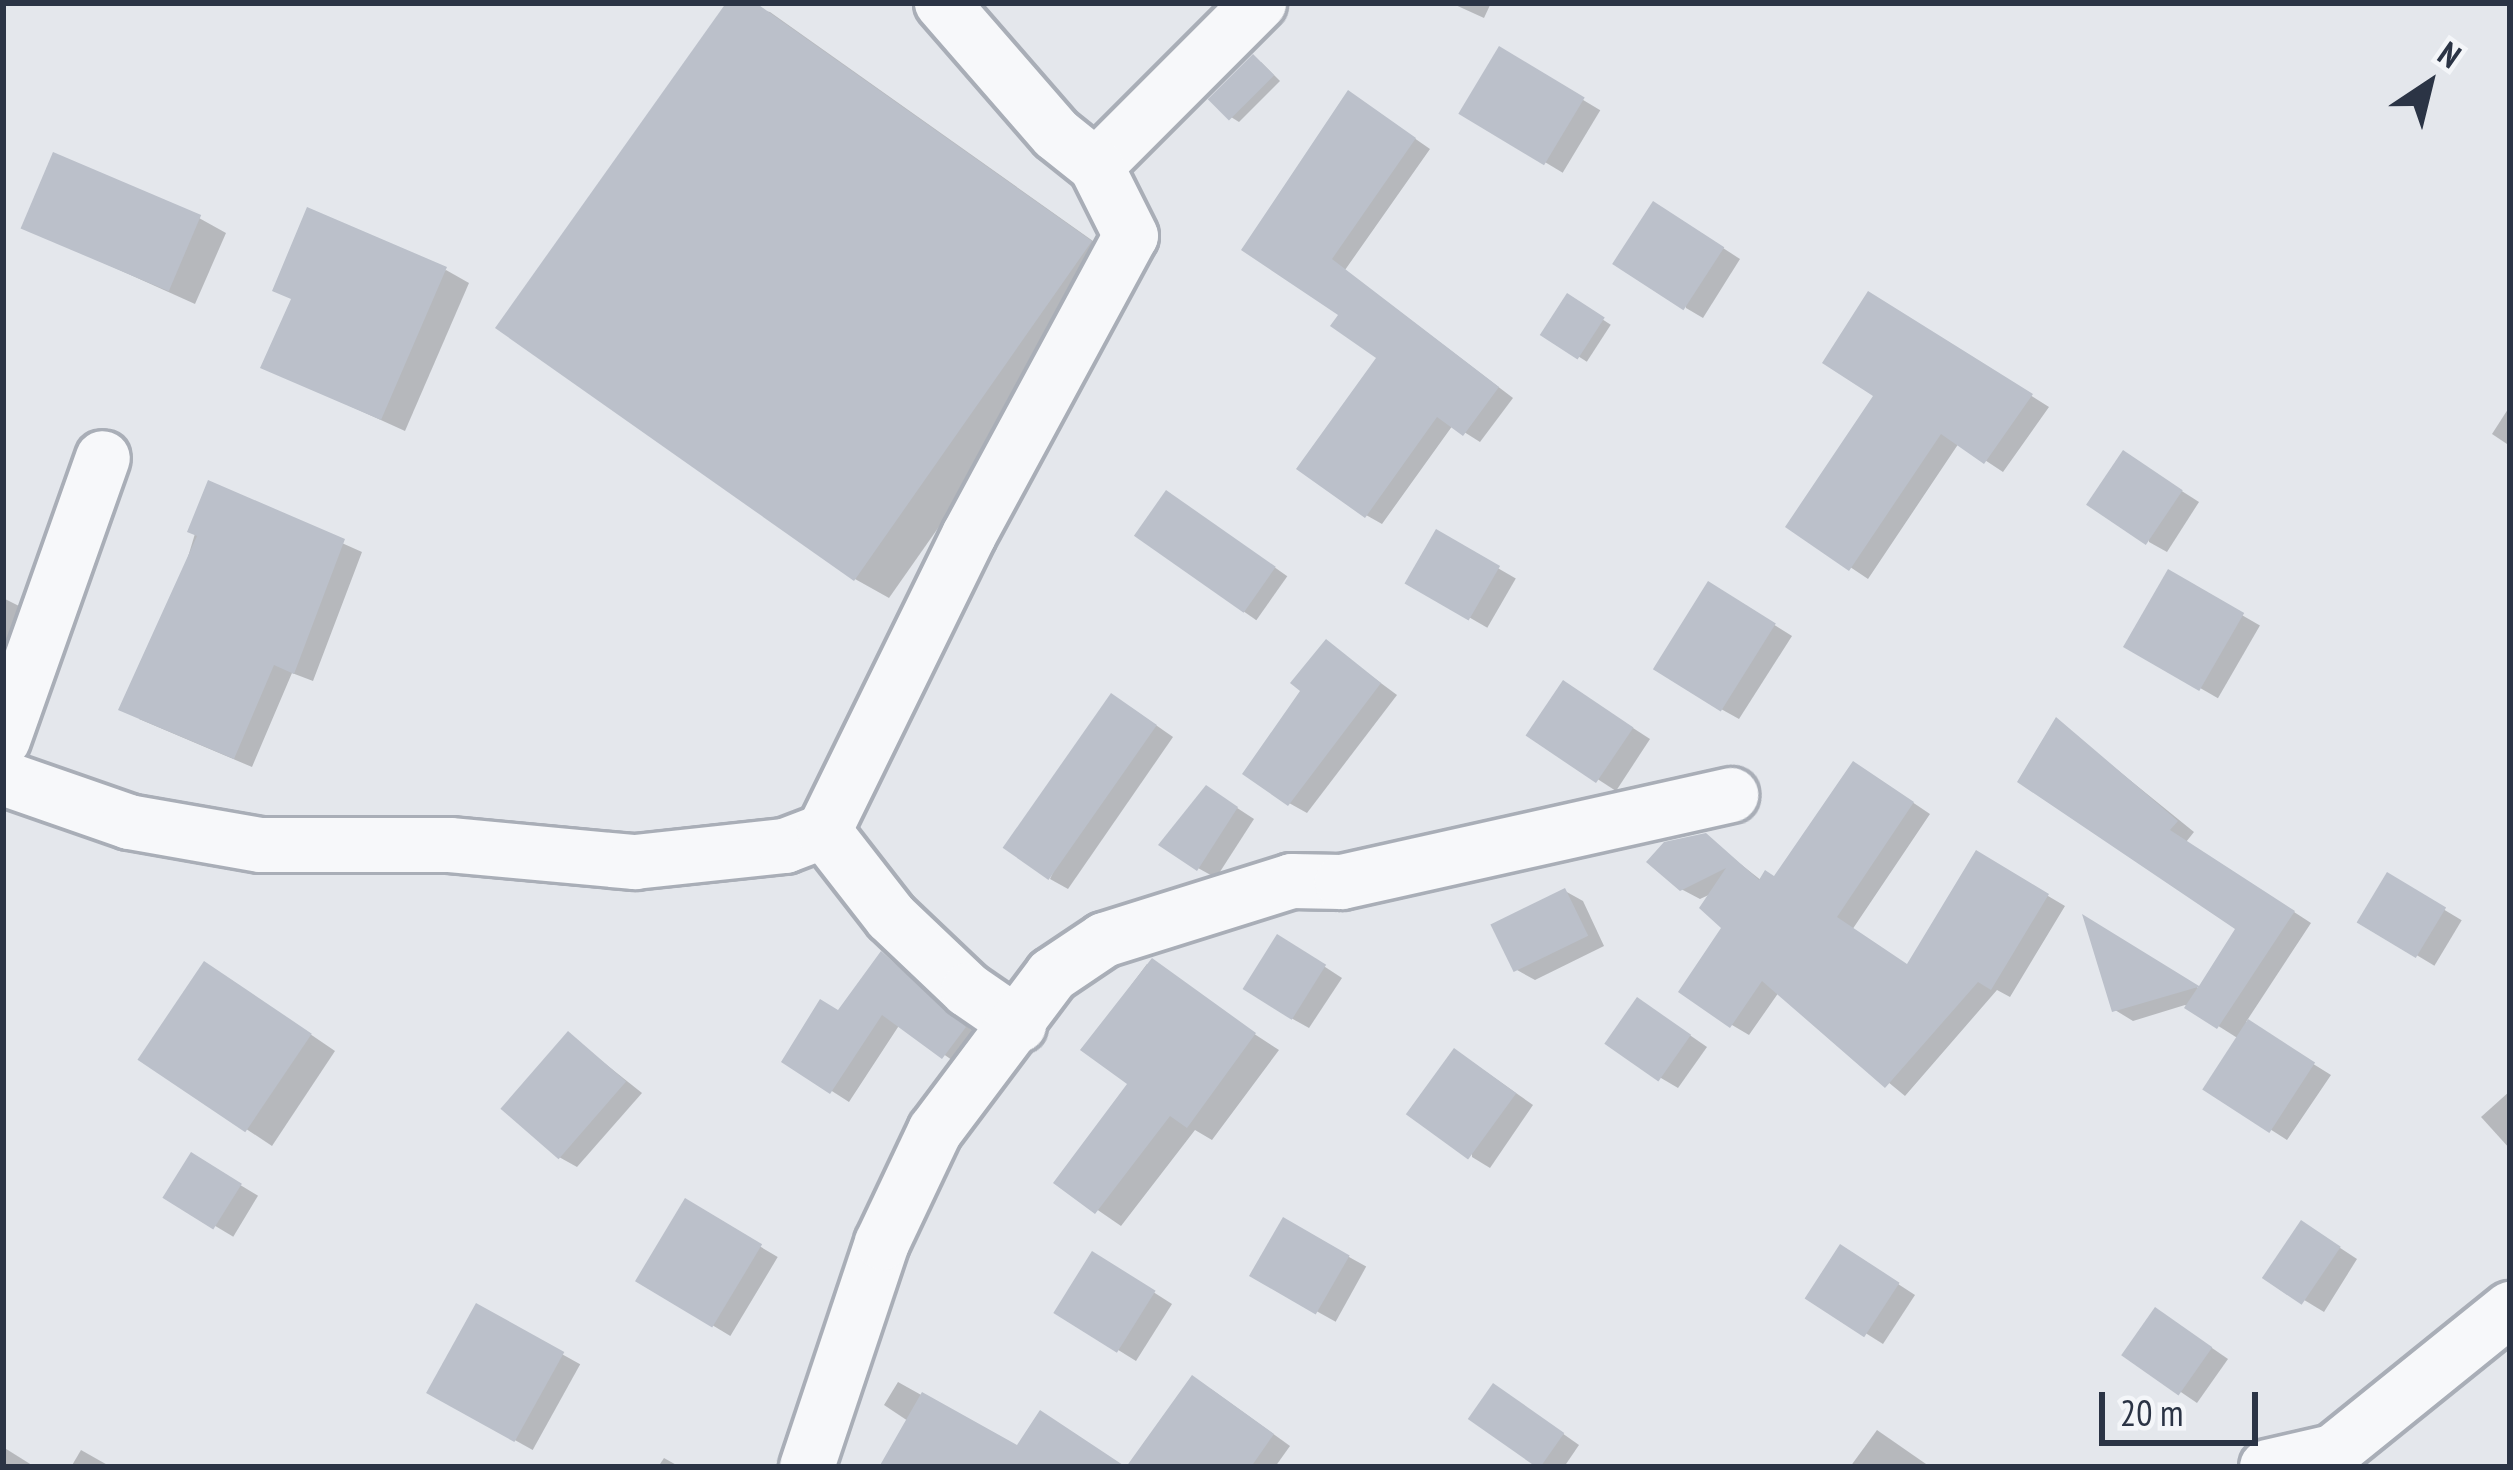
<!DOCTYPE html>
<style>
body{margin:0}
#map{position:relative;width:2513px;height:1470px;overflow:hidden;background:#e4e7ec;font-family:"PT Sans Narrow",sans-serif}
div>[style]{position:absolute}
[style*='--x']{left:calc(var(--x)*1px);top:calc(var(--y)*1px);width:calc(var(--w)*1px);rotate:calc(var(--a)*1deg)}
.shadow>*{inset:0;background:#0003;transform-origin:0 0}
.building>*{inset:0;background:#bbc0ca;transform-origin:0 0}
.roads{filter:drop-shadow(3px 0 #a9aeb7) drop-shadow(-3px 0 #a9aeb7) drop-shadow(0 3px #a9aeb7) drop-shadow(0 -3px #a9aeb7)}
.minor>*{height:54px;margin:-27px;padding:0 27px;transform-origin:27px;border-radius:27px;background:#f7f8fa}
span{translate:-50% -50%;white-space:nowrap;text-align:center;line-height:1.15;-webkit-text-stroke:9px #f4f6f9;paint-order:stroke}
.frame{position:absolute;inset:0;border:6px solid #2b3445;pointer-events:none}
.north{position:absolute;left:2369px;top:24px;width:120px;height:120px;-webkit-text-stroke:9px #f4f6f9;paint-order:stroke;rotate:35deg;font-size:33px;font-weight:700;line-height:48px;text-align:center;color:#2b3445}
.north::after{content:'';display:block;margin:auto;width:42px;height:54px;background:#2b3445;clip-path:polygon(50% 0,100% 100%,50% 72%,0 100%)}
.scale{position:absolute;left:2099px;top:1392px;width:159px;height:54px;box-sizing:border-box;border:6px solid #2b3445;border-top:0;padding-left:15px;font-size:36px;line-height:42px;white-space:nowrap;color:#2b3445;-webkit-text-stroke:9px #f4f6f9;paint-order:stroke}
</style>
<div id="map">
<div class="shadow">
<i style="clip-path:polygon(730px 3px,770px 12px,1124px 263px,889px 598px,855px 579px)"></i>
<i style="clip-path:polygon(1451px 3px,1491px 3px,1484px 18px)"></i>
<i style="left:1500px;top:50px;width:117px;height:73px;rotate:31deg"></i>
<i style="clip-path:polygon(1261px 62px,1280px 81px,1239px 122px,1231px 117px)"></i>
<i style="clip-path:polygon(1364px 103px,1430px 149px,1345px 270px,1513px 398px,1480px 442px,1453px 425px,1382px 524px,1366px 515px,1381px 357px,1342px 314px,1245px 249px)"></i>
<i style="clip-path:polygon(1672px 215px,1740px 259px,1703px 318px,1686px 308px)"></i>
<i style="clip-path:polygon(199px 218px,226px 233px,195px 304px,24px 227px)"></i>
<i style="clip-path:polygon(446px 270px,469px 283px,405px 431px,264px 367px)"></i>
<i style="left:1568px;top:297px;width:51px;height:44px;rotate:33deg"></i>
<i style="clip-path:polygon(1887px 305px,2049px 407px,2003px 472px,1959px 443px,1868px 579px,1789px 526px,1877px 395px)"></i>
<i style="clip-path:polygon(2510px 406px,2510px 446px,2492px 434px)"></i>
<i style="clip-path:polygon(2141px 465px,2199px 502px,2167px 552px,2149px 542px)"></i>
<i style="clip-path:polygon(210px 484px,362px 552px,313px 681px,292px 673px,252px 767px,139px 719px)"></i>
<i style="left:1180px;top:501px;width:131px;height:54px;rotate:35deg"></i>
<i style="left:1437px;top:533px;width:91px;height:57px;rotate:30deg"></i>
<i style="left:2169px;top:573px;width:105px;height:84px;rotate:30deg"></i>
<i style="clip-path:polygon(1727px 595px,1792px 636px,1739px 719px,1721px 709px)"></i>
<i style="clip-path:polygon(3px 598px,35px 614px,3px 681px)"></i>
<i style="clip-path:polygon(1327px 643px,1397px 695px,1307px 813px,1289px 803px,1304px 691px)"></i>
<i style="clip-path:polygon(1582px 695px,1650px 739px,1616px 791px,1531px 736px)"></i>
<i style="clip-path:polygon(1130px 707px,1173px 737px,1068px 889px,1050px 879px)"></i>
<i style="clip-path:polygon(2057px 721px,2194px 832px,2186px 842px,2311px 923px,2246px 1022px,2331px 1075px,2287px 1140px,2206px 1088px,2239px 1039px,2185px 1005px,2133px 1021px,2115px 1010px,2087px 920px,2200px 989px,2239px 928px)"></i>
<i style="clip-path:polygon(1872px 775px,1930px 814px,1852px 930px,1909px 967px,1977px 854px,2065px 906px,2010px 997px,1997px 990px,1905px 1096px,1779px 992px,1749px 1035px,1732px 1025px,1725px 928px,1713px 893px,1700px 899px,1681px 889px,1705px 836px,1762px 881px,1776px 880px)"></i>
<i style="clip-path:polygon(1225px 800px,1254px 819px,1216px 878px,1198px 868px)"></i>
<i style="left:2388px;top:876px;width:86px;height:53px;rotate:31deg"></i>
<i style="clip-path:polygon(1565px 891px,1583px 901px,1604px 946px,1535px 980px,1517px 970px)"></i>
<i style="clip-path:polygon(1296px 948px,1342px 978px,1309px 1028px,1291px 1018px)"></i>
<i style="clip-path:polygon(882px 955px,982px 1039px,962px 1067px,900px 1024px,849px 1102px,785px 1061px,839px 1013px)"></i>
<i style="clip-path:polygon(1147px 964px,1279px 1050px,1212px 1140px,1195px 1130px,1121px 1226px,1057px 1182px,1131px 1084px,1084px 1049px)"></i>
<i style="clip-path:polygon(231px 980px,335px 1051px,272px 1146px,142px 1060px)"></i>
<i style="clip-path:polygon(1655px 1011px,1707px 1047px,1678px 1088px,1661px 1078px)"></i>
<i style="clip-path:polygon(569px 1035px,642px 1093px,577px 1167px,559px 1157px)"></i>
<i style="clip-path:polygon(1472px 1062px,1533px 1105px,1490px 1168px,1472px 1157px)"></i>
<i style="clip-path:polygon(2510px 1091px,2510px 1149px,2481px 1117px)"></i>
<i style="left:192px;top:1156px;width:77px;height:48px;rotate:31deg"></i>
<i style="left:686px;top:1202px;width:107px;height:92px;rotate:31deg"></i>
<i style="left:1284px;top:1221px;width:94px;height:63px;rotate:29deg"></i>
<i style="clip-path:polygon(2319px 1234px,2357px 1259px,2324px 1312px,2268px 1278px)"></i>
<i style="clip-path:polygon(1858px 1258px,1915px 1295px,1883px 1344px,1808px 1297px)"></i>
<i style="clip-path:polygon(1111px 1265px,1172px 1304px,1136px 1361px,1057px 1312px)"></i>
<i style="left:477px;top:1307px;width:118px;height:98px;rotate:29deg"></i>
<i style="clip-path:polygon(2173px 1321px,2228px 1359px,2197px 1403px,2125px 1354px)"></i>
<i style="clip-path:polygon(898px 1382px,1018px 1449px,1098px 1467px,882px 1467px,908px 1421px,884px 1405px)"></i>
<i style="clip-path:polygon(1211px 1389px,1290px 1446px,1275px 1467px,1130px 1467px)"></i>
<i style="clip-path:polygon(1511px 1397px,1579px 1445px,1564px 1467px,1541px 1467px,1472px 1418px)"></i>
<i style="clip-path:polygon(1877px 1430px,1926px 1464px,1924px 1467px,1850px 1467px)"></i>
<i style="clip-path:polygon(3px 1447px,35px 1467px,3px 1467px)"></i>
<i style="clip-path:polygon(81px 1450px,104px 1463px,111px 1467px,71px 1467px)"></i>
<i style="clip-path:polygon(664px 1458px,680px 1467px,658px 1467px)"></i>
</div>
<div class="building">
<i style="clip-path:polygon(726px 3px,756px 3px,1092px 241px,854px 581px,495px 328px)"></i>
<i style="left:1499px;top:46px;width:100px;height:79px;rotate:31deg"></i>
<i style="left:1253px;top:54px;width:30px;height:64px;rotate:45deg"></i>
<i style="clip-path:polygon(1348px 90px,1416px 138px,1332px 259px,1499px 387px,1463px 436px,1437px 417px,1365px 518px,1296px 469px,1376px 358px,1330px 326px,1338px 315px,1241px 250px)"></i>
<i style="left:53px;top:152px;width:161px;height:83px;rotate:23deg"></i>
<i style="left:1653px;top:201px;width:85px;height:75px;rotate:33deg"></i>
<i style="clip-path:polygon(307px 207px,447px 267px,381px 420px,260px 368px,291px 299px,272px 291px)"></i>
<i style="clip-path:polygon(1868px 291px,2033px 394px,1984px 464px,1941px 434px,1849px 571px,1785px 527px,1873px 396px,1822px 363px)"></i>
<i style="left:1567px;top:293px;width:45px;height:50px;rotate:33deg"></i>
<i style="left:2123px;top:450px;width:72px;height:66px;rotate:34deg"></i>
<i style="clip-path:polygon(208px 480px,345px 539px,294px 674px,274px 665px,234px 759px,118px 710px,197px 536px,187px 532px)"></i>
<i style="left:1166px;top:490px;width:134px;height:56px;rotate:35deg"></i>
<i style="left:1436px;top:529px;width:74px;height:63px;rotate:30deg"></i>
<i style="left:2168px;top:569px;width:88px;height:90px;rotate:30deg"></i>
<i style="left:1708px;top:581px;width:80px;height:104px;rotate:32deg"></i>
<i style="clip-path:polygon(1326px 639px,1381px 683px,1288px 806px,1242px 774px,1300px 691px,1290px 683px)"></i>
<i style="left:1563px;top:680px;width:85px;height:67px;rotate:34deg"></i>
<i style="left:1111px;top:693px;width:56px;height:189px;rotate:35deg"></i>
<i style="clip-path:polygon(2056px 717px,2178px 821px,2170px 830px,2295px 911px,2217px 1029px,2184px 1008px,2198px 987px,2112px 1012px,2082px 914px,2199px 986px,2235px 929px,2017px 782px)"></i>
<i style="clip-path:polygon(1853px 761px,1914px 802px,1837px 917px,1907px 964px,1976px 850px,2049px 894px,1991px 990px,1978px 982px,1885px 1088px,1762px 981px,1730px 1028px,1678px 992px,1721px 928px,1699px 908px,1726px 868px,1680px 891px,1646px 862px,1664px 842px,1706px 833px,1759px 880px,1765px 870px,1774px 876px)"></i>
<i style="clip-path:polygon(1206px 785px,1238px 807px,1197px 871px,1158px 845px)"></i>
<i style="left:2387px;top:872px;width:69px;height:59px;rotate:31deg"></i>
<i style="left:1565px;top:888px;width:53px;height:83px;rotate:64deg"></i>
<i style="left:1277px;top:934px;width:58px;height:65px;rotate:32deg"></i>
<i style="clip-path:polygon(881px 951px,966px 1027px,942px 1059px,882px 1015px,830px 1094px,781px 1062px,820px 999px,838px 1010px)"></i>
<i style="clip-path:polygon(1152px 958px,1256px 1033px,1187px 1128px,1170px 1116px,1095px 1214px,1053px 1183px,1127px 1084px,1080px 1050px)"></i>
<i style="left:204px;top:961px;width:130px;height:119px;rotate:34deg"></i>
<i style="left:1637px;top:997px;width:66px;height:57px;rotate:35deg"></i>
<i style="left:2248px;top:1019px;width:80px;height:84px;rotate:33deg"></i>
<i style="left:568px;top:1031px;width:77px;height:103px;rotate:41deg"></i>
<i style="left:1454px;top:1048px;width:77px;height:82px;rotate:36deg"></i>
<i style="left:191px;top:1152px;width:60px;height:54px;rotate:32deg"></i>
<i style="left:685px;top:1198px;width:90px;height:97px;rotate:31deg"></i>
<i style="left:1283px;top:1217px;width:77px;height:68px;rotate:30deg"></i>
<i style="left:2301px;top:1220px;width:48px;height:70px;rotate:34deg"></i>
<i style="left:1840px;top:1244px;width:71px;height:65px;rotate:33deg"></i>
<i style="left:1092px;top:1251px;width:75px;height:73px;rotate:32deg"></i>
<i style="left:476px;top:1303px;width:101px;height:103px;rotate:29deg"></i>
<i style="left:2155px;top:1307px;width:70px;height:59px;rotate:35deg"></i>
<i style="clip-path:polygon(1192px 1375px,1274px 1434px,1251px 1467px,879px 1467px,922px 1392px,1017px 1445px,1040px 1410px,1126px 1467px)"></i>
<i style="left:1493px;top:1383px;width:87px;height:44px;rotate:35deg"></i>
</div>
<div class="roads">
<div class="minor">
<i style="--x:1096;--y:166;--w:231;--a:-45"></i>
<i style="--x:3;--y:740;--w:299;--a:-70.5"></i>
<i style="--x:3;--y:778;--w:133;--a:19.2"></i>
<i style="--x:129;--y:822;--w:134;--a:9.9"></i>
<i style="--x:261;--y:845;--w:189;--a:0"></i>
<i style="--x:450;--y:845;--w:186;--a:5.3"></i>
<i style="--x:635;--y:862;--w:151;--a:-6.1"></i>
<i style="--x:785;--y:846;--w:42;--a:-21"></i>
<i style="--x:824;--y:831;--w:330;--a:-63.9"></i>
<i style="--x:969;--y:535;--w:340;--a:-61.6"></i>
<i style="--x:1131;--y:236;--w:78;--a:-116.6"></i>
<i style="--x:1096;--y:166;--w:51;--a:-141.3"></i>
<i style="--x:1056;--y:134;--w:174;--a:-131"></i>
<i style="--x:824;--y:831;--w:109;--a:52.1"></i>
<i style="--x:891;--y:917;--w:106;--a:43.5"></i>
<i style="--x:968;--y:990;--w:62;--a:34.5"></i>
<i style="--x:807;--y:1467;--w:236;--a:-71.5"></i>
<i style="--x:882;--y:1243;--w:124;--a:-64.7"></i>
<i style="--x:935;--y:1131;--w:195;--a:-53.1"></i>
<i style="--x:1052;--y:975;--w:63;--a:-33.9"></i>
<i style="--x:1104;--y:940;--w:197;--a:-17.4"></i>
<i style="--x:1292;--y:881;--w:50;--a:1.1"></i>
<i style="--x:1342;--y:882;--w:399;--a:-12.6"></i>
<i style="--x:2267;--y:1467;--w:68;--a:-12.8"></i>
<i style="--x:2333;--y:1452;--w:228;--a:-38.9"></i>
</div>
</div>
<div class="frame"></div>
<div class="north">N</div>
<div class="scale">20 m</div>
</div>
